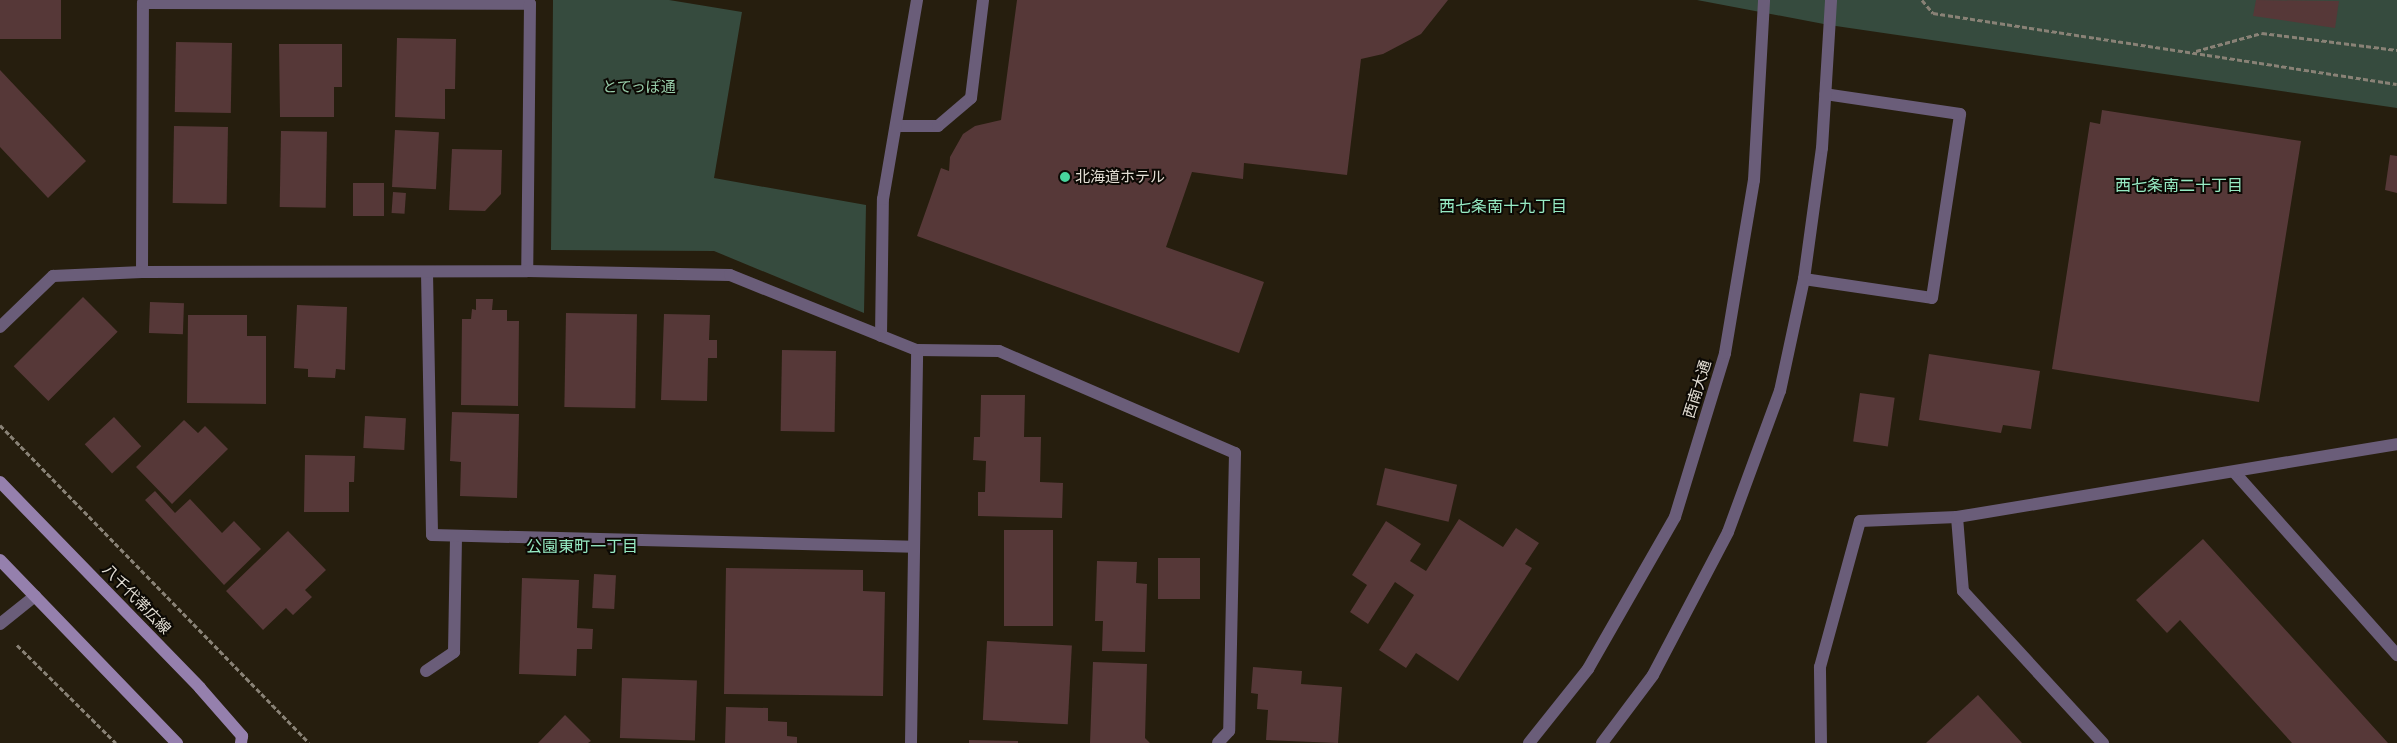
<!DOCTYPE html>
<meta charset="utf-8">
<style>
body{margin:0}
#map{position:relative;width:2397px;height:743px;overflow:hidden;background:#261e0e;font-family:Helvetica,"Noto Sans JP",sans-serif}
div>[style]{position:absolute}
[style*='--x']{left:calc(var(--x)*1px);top:calc(var(--y)*1px);width:calc(var(--w)*1px);rotate:calc(var(--a)*1deg)}
.green>*{inset:0;background:#364b3e}
.building>*{inset:0;background:#563838;transform-origin:0 0}
.path>*{height:3px;margin-top:-1.5px;transform-origin:0;background:repeating-linear-gradient(90deg,#898276 0 5px,transparent 0 7.5px)}
.service>*{height:12px;margin:-6px;padding:0 6px;transform-origin:6px;border-radius:6px;background:#6a5d79}
.minor>*{height:12px;margin:-6px;padding:0 6px;transform-origin:6px;border-radius:6px;background:#6a5d79}
.tertiary>*{height:12px;margin:-6px;padding:0 6px;transform-origin:6px;border-radius:6px;background:#6a5d79}
.secondary>*{height:12px;margin:-6px;padding:0 6px;transform-origin:6px;border-radius:6px;background:#9580ad}
.dots>*{width:14px;height:14px;translate:-50% -50%;box-sizing:border-box;border:2px solid #0c0904;border-radius:50%}
span{translate:-50% -50%;white-space:nowrap;text-align:center;line-height:1.15;-webkit-text-stroke:4px #0c0904;paint-order:stroke}
.park-label{font-size:15px;color:#98cdaa}
.poi-label{font-size:15px;color:#e3ded4}
.left{translate:0 -50%;text-align:left}
.street-label{font-size:15px;color:#e3ded4}
.neighbourhood-label{font-size:16px;color:#96eac3}
</style>
<div id="map">
<div class="green">
<i style="clip-path:polygon(553px 0,669px 0,742px 12px,714px 178px,866px 205px,864px 313px,714px 251px,551px 250px)"></i>
<i style="clip-path:polygon(1697px 0,2397px 0,2397px 108px,1829px 25px)"></i>
</div>
<div class="building">
<i style="left:0;top:0;width:61px;height:39px"></i>
<i style="clip-path:polygon(1017px 0,1448px 0,1421px 34px,1383px 54px,1361px 59px,1347px 175px,1244px 163px,1243px 179px,1192px 172px,1166px 247px,1264px 282px,1239px 353px,917px 236px,941px 168px,949px 171px,950px 157px,963px 134px,975px 126px,1001px 120px)"></i>
<i style="clip-path:polygon(2256px 0,2339px 1px,2335px 28px,2253px 16px)"></i>
<i style="clip-path:polygon(397px 38px,456px 39px,455px 89px,445px 89px,445px 119px,395px 117px)"></i>
<i style="left:176px;top:42px;width:56px;height:70px;rotate:1deg"></i>
<i style="clip-path:polygon(279px 44px,342px 44px,342px 87px,334px 87px,334px 117px,280px 117px)"></i>
<i style="clip-path:polygon(0 70px,86px 161px,48px 198px,0 147px)"></i>
<i style="clip-path:polygon(2102px 110px,2301px 141px,2259px 402px,2052px 369px,2090px 122px,2100px 124px)"></i>
<i style="left:174px;top:126px;width:54px;height:77px;rotate:1deg"></i>
<i style="left:395px;top:130px;width:44px;height:57px;rotate:3deg"></i>
<i style="left:281px;top:131px;width:46px;height:76px;rotate:1deg"></i>
<i style="clip-path:polygon(452px 149px,502px 150px,501px 194px,485px 211px,449px 210px)"></i>
<i style="clip-path:polygon(2390px 155px,2397px 156px,2397px 193px,2385px 190px)"></i>
<i style="left:353px;top:183px;width:31px;height:33px"></i>
<i style="left:393px;top:192px;width:13px;height:21px;rotate:4deg"></i>
<i style="left:83px;top:297px;width:49px;height:98px;rotate:45deg"></i>
<i style="clip-path:polygon(476px 299px,493px 299px,492px 310px,507px 310px,507px 321px,519px 321px,518px 406px,461px 405px,462px 319px,471px 319px,472px 309px,476px 310px)"></i>
<i style="left:150px;top:302px;width:34px;height:31px;rotate:2deg"></i>
<i style="clip-path:polygon(297px 305px,347px 307px,345px 370px,336px 369px,335px 378px,308px 377px,308px 369px,294px 368px)"></i>
<i style="left:566px;top:313px;width:71px;height:94px;rotate:1deg"></i>
<i style="clip-path:polygon(664px 314px,710px 315px,709px 340px,717px 340px,717px 358px,708px 358px,707px 401px,661px 400px)"></i>
<i style="clip-path:polygon(188px 315px,247px 315px,247px 336px,266px 336px,266px 404px,187px 403px)"></i>
<i style="left:782px;top:350px;width:54px;height:81px;rotate:1deg"></i>
<i style="clip-path:polygon(1929px 354px,2040px 371px,2031px 429px,2003px 425px,2001px 433px,1919px 420px)"></i>
<i style="left:1860px;top:393px;width:35px;height:49px;rotate:8deg"></i>
<i style="clip-path:polygon(981px 395px,1025px 395px,1024px 437px,1041px 437px,1040px 482px,1063px 483px,1062px 518px,978px 516px,978px 492px,985px 492px,986px 461px,973px 460px,974px 437px,980px 437px)"></i>
<i style="clip-path:polygon(452px 412px,519px 414px,517px 498px,460px 496px,461px 462px,450px 461px)"></i>
<i style="left:365px;top:416px;width:41px;height:32px;rotate:3deg"></i>
<i style="left:114px;top:417px;width:40px;height:40px;rotate:47deg"></i>
<i style="clip-path:polygon(184px 420px,198px 433px,205px 426px,228px 449px,172px 504px,136px 467px)"></i>
<i style="clip-path:polygon(305px 455px,355px 456px,354px 482px,349px 482px,349px 512px,304px 512px)"></i>
<i style="left:1385px;top:468px;width:74px;height:38px;rotate:13deg"></i>
<i style="clip-path:polygon(155px 491px,175px 513px,190px 499px,222px 533px,234px 521px,261px 549px,224px 585px,145px 500px)"></i>
<i style="clip-path:polygon(1459px 519px,1503px 547px,1516px 528px,1539px 543px,1525px 564px,1532px 568px,1458px 681px,1416px 653px,1406px 668px,1379px 650px,1414px 595px,1395px 582px,1368px 624px,1350px 612px,1367px 585px,1352px 575px,1386px 521px,1421px 544px,1410px 561px,1426px 571px)"></i>
<i style="left:1004px;top:530px;width:49px;height:96px"></i>
<i style="clip-path:polygon(288px 531px,326px 570px,305px 590px,312px 597px,293px 615px,286px 608px,263px 630px,226px 591px)"></i>
<i style="clip-path:polygon(2203px 539px,2388px 743px,2292px 743px,2180px 620px,2167px 633px,2136px 600px)"></i>
<i style="left:1158px;top:558px;width:42px;height:41px"></i>
<i style="clip-path:polygon(1097px 561px,1137px 562px,1136px 583px,1147px 584px,1145px 652px,1102px 651px,1103px 621px,1095px 621px)"></i>
<i style="clip-path:polygon(726px 568px,863px 570px,863px 591px,885px 592px,883px 696px,724px 694px)"></i>
<i style="left:594px;top:574px;width:22px;height:34px;rotate:3deg"></i>
<i style="clip-path:polygon(522px 578px,579px 580px,577px 628px,593px 629px,592px 649px,577px 649px,576px 676px,519px 674px)"></i>
<i style="left:987px;top:641px;width:85px;height:79px;rotate:3deg"></i>
<i style="clip-path:polygon(1093px 662px,1147px 664px,1145px 738px,1150px 743px,1090px 743px)"></i>
<i style="clip-path:polygon(1253px 667px,1302px 671px,1301px 684px,1342px 687px,1338px 743px,1266px 740px,1268px 710px,1257px 709px,1258px 694px,1251px 693px)"></i>
<i style="left:622px;top:678px;width:75px;height:60px;rotate:2deg"></i>
<i style="clip-path:polygon(1978px 695px,2022px 743px,1926px 743px)"></i>
<i style="clip-path:polygon(726px 707px,768px 708px,768px 721px,787px 722px,787px 736px,797px 737px,797px 743px,725px 743px)"></i>
<i style="clip-path:polygon(565px 715px,591px 741px,588px 743px,538px 743px)"></i>
<i style="clip-path:polygon(969px 740px,1018px 741px,1018px 743px,969px 743px)"></i>
</div>
<div class="path">
<i style="--x:1922;--y:0;--w:17;--a:50"></i>
<i style="--x:1933;--y:13;--w:469;--a:8.7"></i>
<i style="--x:2196;--y:51;--w:68;--a:-15.3"></i>
<i style="--x:2262;--y:33;--w:136;--a:7.2"></i>
<i style="--x:0;--y:425;--w:443;--a:45.8"></i>
<i style="--x:17;--y:645;--w:139;--a:44.7"></i>
</div>
<div class="service">
<i style="--x:896;--y:126;--w:42;--a:0"></i>
<i style="--x:938;--y:126;--w:43;--a:-40.3"></i>
<i style="--x:971;--y:98;--w:99;--a:-83"></i>
<i style="--x:1804;--y:279;--w:129;--a:8.4"></i>
<i style="--x:1932;--y:298;--w:186;--a:-81.3"></i>
<i style="--x:1960;--y:114;--w:136;--a:-171.6"></i>
<i style="--x:881;--y:336;--w:137;--a:-89.2"></i>
<i style="--x:883;--y:199;--w:202;--a:-80.3"></i>
<i style="--x:2235;--y:473;--w:244;--a:48.3"></i>
<i style="--x:1957;--y:517;--w:74;--a:85.4"></i>
<i style="--x:1963;--y:591;--w:207;--a:47.4"></i>
<i style="--x:426;--y:671;--w:34;--a:-34"></i>
<i style="--x:454;--y:652;--w:116;--a:-89"></i>
</div>
<div class="minor">
<i style="--x:142;--y:272;--w:269;--a:-89.8"></i>
<i style="--x:143;--y:3;--w:387;--a:0.1"></i>
<i style="--x:530;--y:4;--w:267;--a:90.6"></i>
<i style="--x:427;--y:273;--w:262;--a:88.9"></i>
<i style="--x:432;--y:535;--w:481;--a:1.4"></i>
<i style="--x:0;--y:327;--w:74;--a:-43.9"></i>
<i style="--x:53;--y:276;--w:89;--a:-2.6"></i>
<i style="--x:142;--y:272;--w:385;--a:-0.1"></i>
<i style="--x:527;--y:271;--w:203;--a:1.1"></i>
<i style="--x:730;--y:275;--w:201;--a:21.9"></i>
<i style="--x:917;--y:350;--w:82;--a:0.7"></i>
<i style="--x:999;--y:351;--w:257;--a:23.4"></i>
<i style="--x:1235;--y:453;--w:278;--a:91.2"></i>
<i style="--x:1229;--y:731;--w:16;--a:133"></i>
<i style="--x:0;--y:624;--w:45;--a:-38.7"></i>
<i style="--x:911;--y:743;--w:393;--a:-89.1"></i>
<i style="--x:1821;--y:743;--w:76;--a:-90.8"></i>
<i style="--x:1820;--y:667;--w:151;--a:-74.7"></i>
<i style="--x:1860;--y:521;--w:97;--a:-2.4"></i>
<i style="--x:1957;--y:517;--w:446;--a:-9.4"></i>
</div>
<div class="tertiary">
<i style="--x:1529;--y:743;--w:95;--a:-51.4"></i>
<i style="--x:1588;--y:669;--w:175;--a:-60.2"></i>
<i style="--x:1675;--y:517;--w:171;--a:-73"></i>
<i style="--x:1725;--y:353;--w:175;--a:-80.5"></i>
<i style="--x:1754;--y:180;--w:180;--a:-86.8"></i>
<i style="--x:1602;--y:743;--w:85;--a:-53.1"></i>
<i style="--x:1653;--y:675;--w:161;--a:-62.3"></i>
<i style="--x:1728;--y:532;--w:150;--a:-69.8"></i>
<i style="--x:1780;--y:391;--w:115;--a:-77.9"></i>
<i style="--x:1804;--y:279;--w:132;--a:-82.2"></i>
<i style="--x:1822;--y:148;--w:148;--a:-86.5"></i>
</div>
<div class="secondary">
<i style="--x:0;--y:482;--w:287;--a:45.8"></i>
<i style="--x:200;--y:688;--w:64;--a:48.8"></i>
<i style="--x:242;--y:736;--w:7;--a:98"></i>
<i style="--x:0;--y:560;--w:255;--a:46"></i>
</div>
<div class="dots">
<i style="left:1065px;top:177px;background:#48d49d"></i>
</div>
<div class="park-label">
<span style="left:639px;top:87px">とてっぽ通</span>
</div>
<div class="poi-label">
<span class="left" style="left:1075px;top:177px">北海道ホテル</span>
</div>
<div class="street-label">
<span style="left:1697px;top:389px;rotate:-73deg">西南大通</span>
<span style="left:137px;top:599px;rotate:46deg">八千代帯広線</span>
</div>
<div class="neighbourhood-label">
<span style="left:2179px;top:186px">西七条南二十丁目</span>
<span style="left:1503px;top:207px">西七条南十九丁目</span>
<span style="left:582px;top:547px">公園東町一丁目</span>
</div>
</div>
